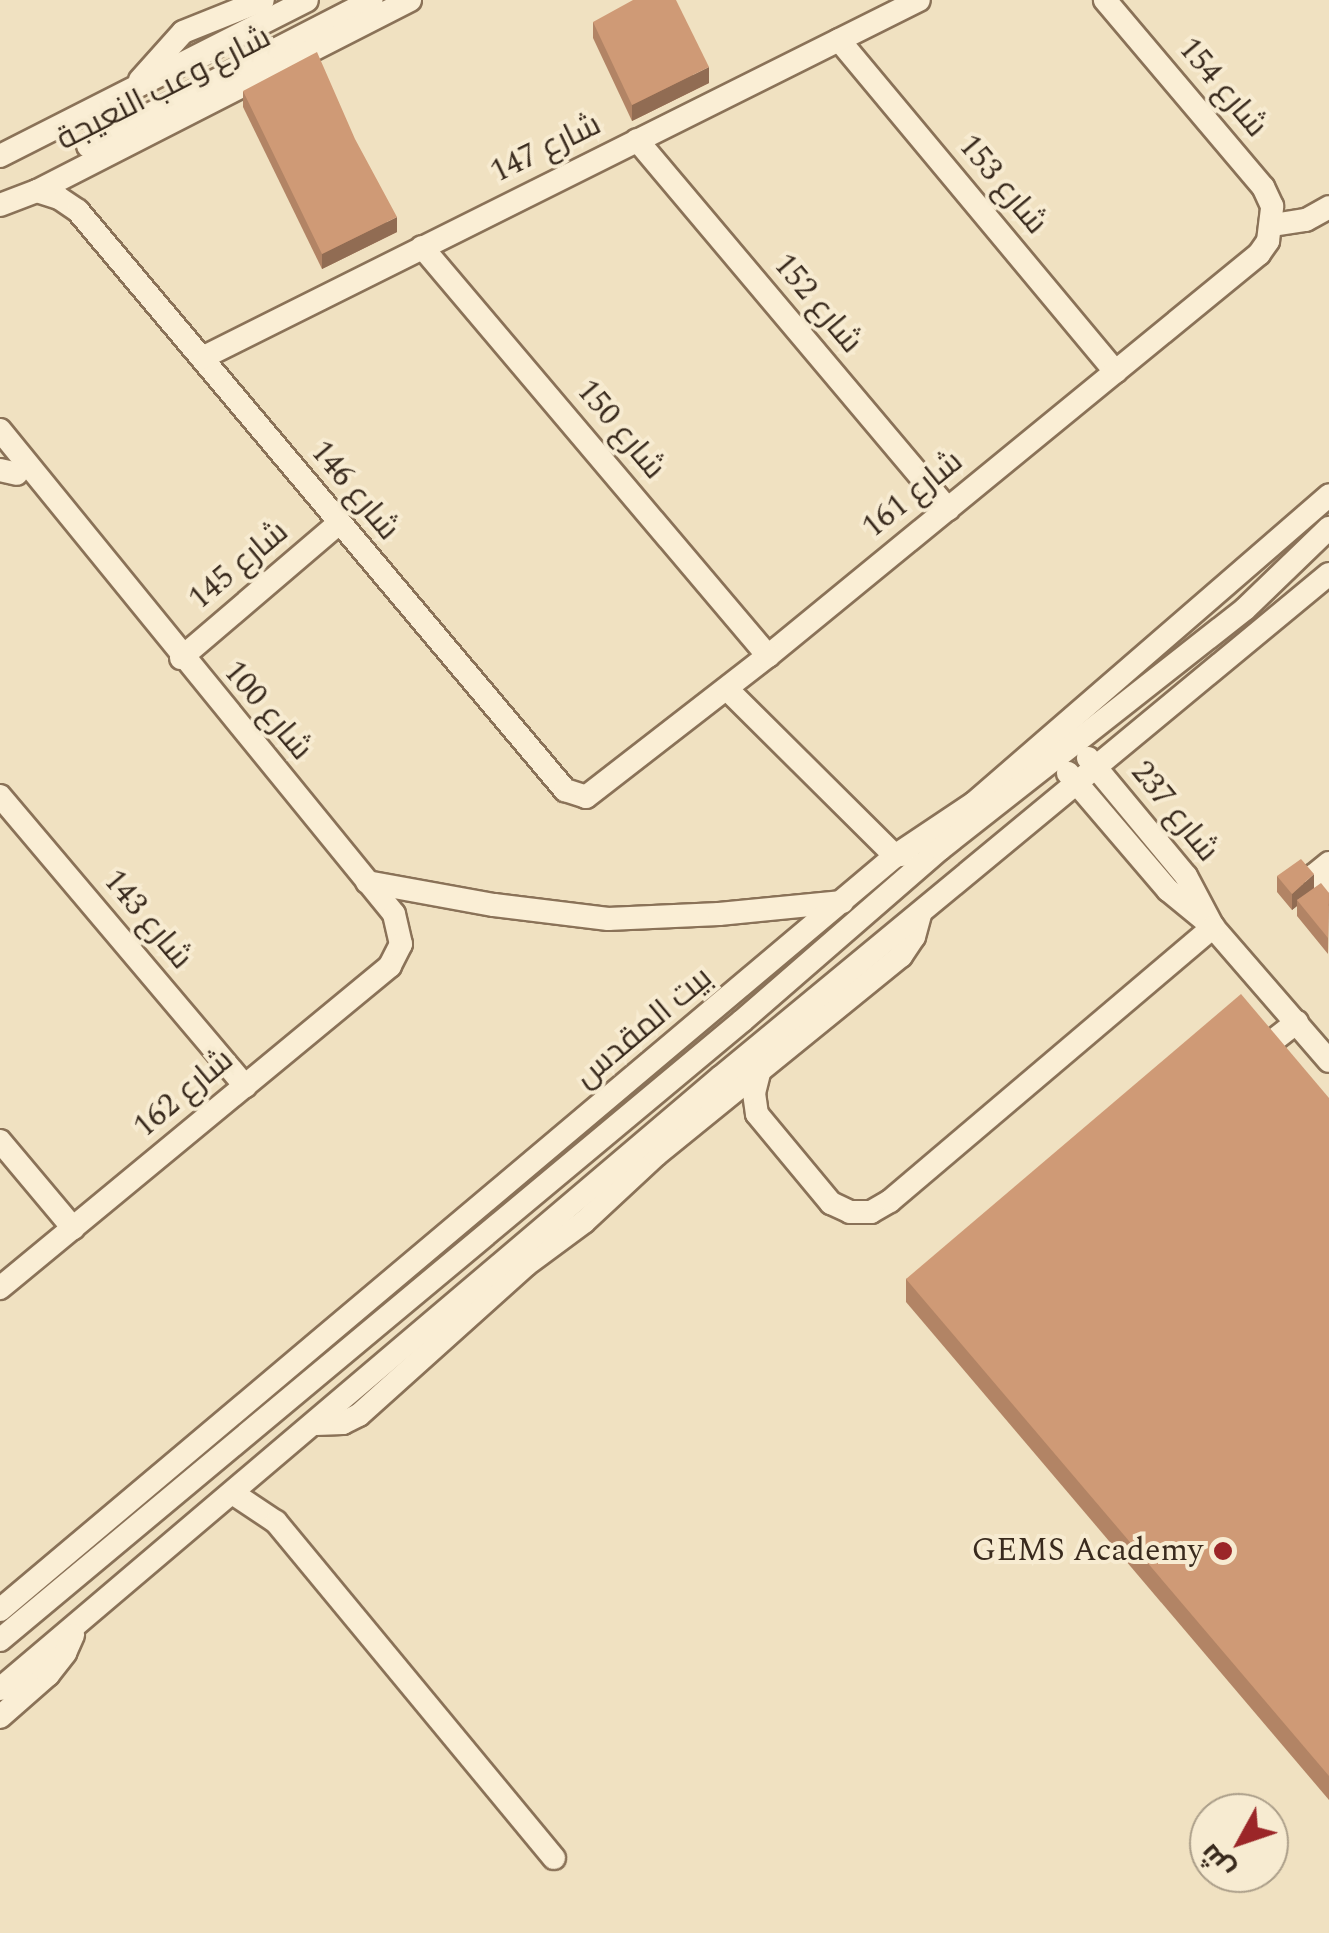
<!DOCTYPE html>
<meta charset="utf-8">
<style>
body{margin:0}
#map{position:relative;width:1329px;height:1933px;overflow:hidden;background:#f0e1c1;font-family:Spectral,Cairo,serif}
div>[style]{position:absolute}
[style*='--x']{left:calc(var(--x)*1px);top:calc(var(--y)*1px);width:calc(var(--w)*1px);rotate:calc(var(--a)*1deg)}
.roads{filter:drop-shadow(2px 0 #8a7258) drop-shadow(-2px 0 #8a7258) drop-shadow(0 2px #8a7258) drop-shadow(0 -2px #8a7258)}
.minor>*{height:22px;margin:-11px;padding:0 11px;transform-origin:11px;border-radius:11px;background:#faeed5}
.wall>*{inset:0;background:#b28465}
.shaded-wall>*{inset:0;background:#916c53}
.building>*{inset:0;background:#cf9a76}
.dots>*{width:28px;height:28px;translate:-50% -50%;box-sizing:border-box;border:5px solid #f7ebd1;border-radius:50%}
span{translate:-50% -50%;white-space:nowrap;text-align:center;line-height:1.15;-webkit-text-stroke:8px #f7ebd1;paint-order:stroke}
.street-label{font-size:32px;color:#392a1d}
.poi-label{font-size:32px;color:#392a1d}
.right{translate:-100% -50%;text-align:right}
.north{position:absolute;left:1189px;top:1793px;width:100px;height:100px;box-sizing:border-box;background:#f7ebd1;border:2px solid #ab9e89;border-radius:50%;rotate:230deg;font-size:28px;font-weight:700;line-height:40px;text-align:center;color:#392a1d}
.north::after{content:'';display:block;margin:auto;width:35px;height:45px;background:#9b2628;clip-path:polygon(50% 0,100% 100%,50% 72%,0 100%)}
</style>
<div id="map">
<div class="roads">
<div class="minor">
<i style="--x:839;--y:40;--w:432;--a:50.2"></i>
<i style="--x:140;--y:80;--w:64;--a:-48.1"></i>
<i style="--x:183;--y:32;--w:86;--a:-21.8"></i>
<i style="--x:637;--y:140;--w:483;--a:49.9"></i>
<i style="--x:88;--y:146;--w:319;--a:-27.2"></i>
<i style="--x:0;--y:156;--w:344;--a:-26.9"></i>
<i style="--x:37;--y:191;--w:23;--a:18"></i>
<i style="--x:59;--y:198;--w:23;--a:34"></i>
<i style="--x:78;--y:211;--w:757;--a:49.93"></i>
<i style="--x:565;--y:790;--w:22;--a:18"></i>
<i style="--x:586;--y:797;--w:230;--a:-37.8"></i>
<i style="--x:768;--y:656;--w:635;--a:-39.31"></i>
<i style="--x:1259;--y:254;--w:16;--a:-55"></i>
<i style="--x:1268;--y:241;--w:35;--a:-83"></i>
<i style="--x:1272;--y:206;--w:21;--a:-115"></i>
<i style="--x:1263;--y:187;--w:245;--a:-130.2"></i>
<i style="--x:0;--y:205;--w:40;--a:-21"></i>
<i style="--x:37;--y:191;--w:419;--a:-27.1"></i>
<i style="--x:1273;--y:225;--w:33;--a:-9"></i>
<i style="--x:1306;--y:220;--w:26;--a:-29"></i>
<i style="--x:422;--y:247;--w:536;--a:49.77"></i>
<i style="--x:202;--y:358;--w:801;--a:-26.53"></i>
<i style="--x:0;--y:430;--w:624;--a:50.85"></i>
<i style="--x:394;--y:914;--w:31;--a:77"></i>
<i style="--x:401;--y:944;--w:25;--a:117"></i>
<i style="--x:390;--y:966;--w:506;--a:140.46"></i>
<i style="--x:0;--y:470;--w:17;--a:13"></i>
<i style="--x:181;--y:658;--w:208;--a:-40.5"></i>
<i style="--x:727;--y:689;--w:237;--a:44.8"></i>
<i style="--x:895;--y:856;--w:12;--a:-9"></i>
<i style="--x:1088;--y:758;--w:153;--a:50.3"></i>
<i style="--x:1186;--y:876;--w:58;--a:62.1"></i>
<i style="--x:1068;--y:773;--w:154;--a:49.5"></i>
<i style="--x:1168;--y:890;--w:58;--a:39.4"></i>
<i style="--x:1213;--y:927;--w:177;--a:49.1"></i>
<i style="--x:0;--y:796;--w:380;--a:49.8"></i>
<i style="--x:1329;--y:863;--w:19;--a:141"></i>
<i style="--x:1314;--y:875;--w:23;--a:50"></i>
<i style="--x:367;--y:882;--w:129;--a:10.3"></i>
<i style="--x:494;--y:905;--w:115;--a:7"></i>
<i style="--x:608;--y:919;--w:111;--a:-2.6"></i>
<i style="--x:719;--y:914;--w:124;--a:-5.6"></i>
<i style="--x:1256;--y:1054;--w:52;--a:-38"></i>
<i style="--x:760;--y:1069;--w:25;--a:104"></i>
<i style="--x:754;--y:1093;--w:21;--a:82"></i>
<i style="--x:757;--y:1114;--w:116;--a:50.3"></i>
<i style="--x:831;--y:1203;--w:21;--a:25"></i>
<i style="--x:850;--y:1212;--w:21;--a:0"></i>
<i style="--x:871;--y:1212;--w:22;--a:-30"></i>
<i style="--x:890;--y:1201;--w:424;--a:-40.3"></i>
<i style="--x:0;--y:1141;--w:114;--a:50"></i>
<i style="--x:316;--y:1424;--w:27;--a:-2"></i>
<i style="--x:343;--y:1423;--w:18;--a:-27"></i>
<i style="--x:359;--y:1415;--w:224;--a:-41.9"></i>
<i style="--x:526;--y:1265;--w:72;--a:-36.6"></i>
<i style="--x:584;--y:1222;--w:98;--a:-42.9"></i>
<i style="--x:656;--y:1155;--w:316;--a:-39.1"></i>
<i style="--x:901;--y:956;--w:23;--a:-56"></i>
<i style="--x:914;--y:937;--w:23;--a:-75"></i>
<i style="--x:234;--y:1494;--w:50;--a:33.7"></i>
<i style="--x:276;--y:1522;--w:436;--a:50.4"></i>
<i style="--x:0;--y:1610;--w:1170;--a:-40.11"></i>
<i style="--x:895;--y:856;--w:95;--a:-33.9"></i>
<i style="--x:974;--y:803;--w:470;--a:-40.9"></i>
<i style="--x:0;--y:1640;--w:966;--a:-39.84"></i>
<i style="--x:742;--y:1021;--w:262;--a:-41"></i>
<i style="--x:940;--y:849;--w:388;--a:-38.2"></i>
<i style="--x:1245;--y:609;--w:117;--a:-44"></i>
<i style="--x:0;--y:1689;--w:946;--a:-40.33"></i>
<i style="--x:721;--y:1077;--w:789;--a:-39.6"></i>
<i style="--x:0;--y:1717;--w:64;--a:-41.2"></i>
<i style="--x:48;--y:1675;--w:28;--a:-52"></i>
<i style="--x:65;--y:1653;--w:20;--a:-66"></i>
</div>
</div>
<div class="wall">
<i style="clip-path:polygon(593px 22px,709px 83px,632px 121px,593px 38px)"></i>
<i style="clip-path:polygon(243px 91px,397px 232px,322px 269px,243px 107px)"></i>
<i style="clip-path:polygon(1277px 876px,1329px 893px,1328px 954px,1297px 916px,1297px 906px,1292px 910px,1277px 892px)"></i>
<i style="clip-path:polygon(1329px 1098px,1329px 1800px,906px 1302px,906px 1279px)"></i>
</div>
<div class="shaded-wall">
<i style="clip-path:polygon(709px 67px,709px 83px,632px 121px,632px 105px)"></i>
<i style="clip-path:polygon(397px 217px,397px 232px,322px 269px,322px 254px)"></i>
<i style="clip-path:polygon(1314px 874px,1314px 890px,1297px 900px,1297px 906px,1292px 910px,1292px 894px)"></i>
</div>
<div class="building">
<i style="clip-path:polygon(633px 0,676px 0,709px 67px,632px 105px,593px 22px)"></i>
<i style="clip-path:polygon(317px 52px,355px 139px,397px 217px,322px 254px,243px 91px)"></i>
<i style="clip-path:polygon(1301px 859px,1314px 874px,1292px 894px,1277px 876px)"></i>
<i style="clip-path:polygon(1321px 883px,1329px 893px,1328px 938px,1297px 900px)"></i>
<i style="clip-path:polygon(1241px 994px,1329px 1098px,1329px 1776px,906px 1279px)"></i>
</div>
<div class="dots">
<i style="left:1223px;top:1551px;background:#9b2628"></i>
</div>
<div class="street-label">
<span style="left:1222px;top:88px;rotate:50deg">شارع 154</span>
<span style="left:164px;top:89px;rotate:-27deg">شارع وعب النعيجة</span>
<span style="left:546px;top:149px;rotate:-26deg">شارع 147</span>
<span style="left:1002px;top:185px;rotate:50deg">شارع 153</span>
<span style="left:817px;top:304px;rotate:50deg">شارع 152</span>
<span style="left:620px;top:430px;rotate:50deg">شارع 150</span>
<span style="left:354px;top:491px;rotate:50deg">شارع 146</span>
<span style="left:913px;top:495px;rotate:-39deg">شارع 161</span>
<span style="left:239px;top:566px;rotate:-40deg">شارع 145</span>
<span style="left:267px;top:711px;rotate:50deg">شارع 100</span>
<span style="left:1174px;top:812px;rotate:51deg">شارع 237</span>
<span style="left:147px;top:920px;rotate:50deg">شارع 143</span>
<span style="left:644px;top:1028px;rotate:-40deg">بيت المقدس</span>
<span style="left:184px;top:1094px;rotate:-40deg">شارع 162</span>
</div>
<div class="poi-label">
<span class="right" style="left:1203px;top:1551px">GEMS Academy</span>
</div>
<div class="north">ش</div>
</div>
